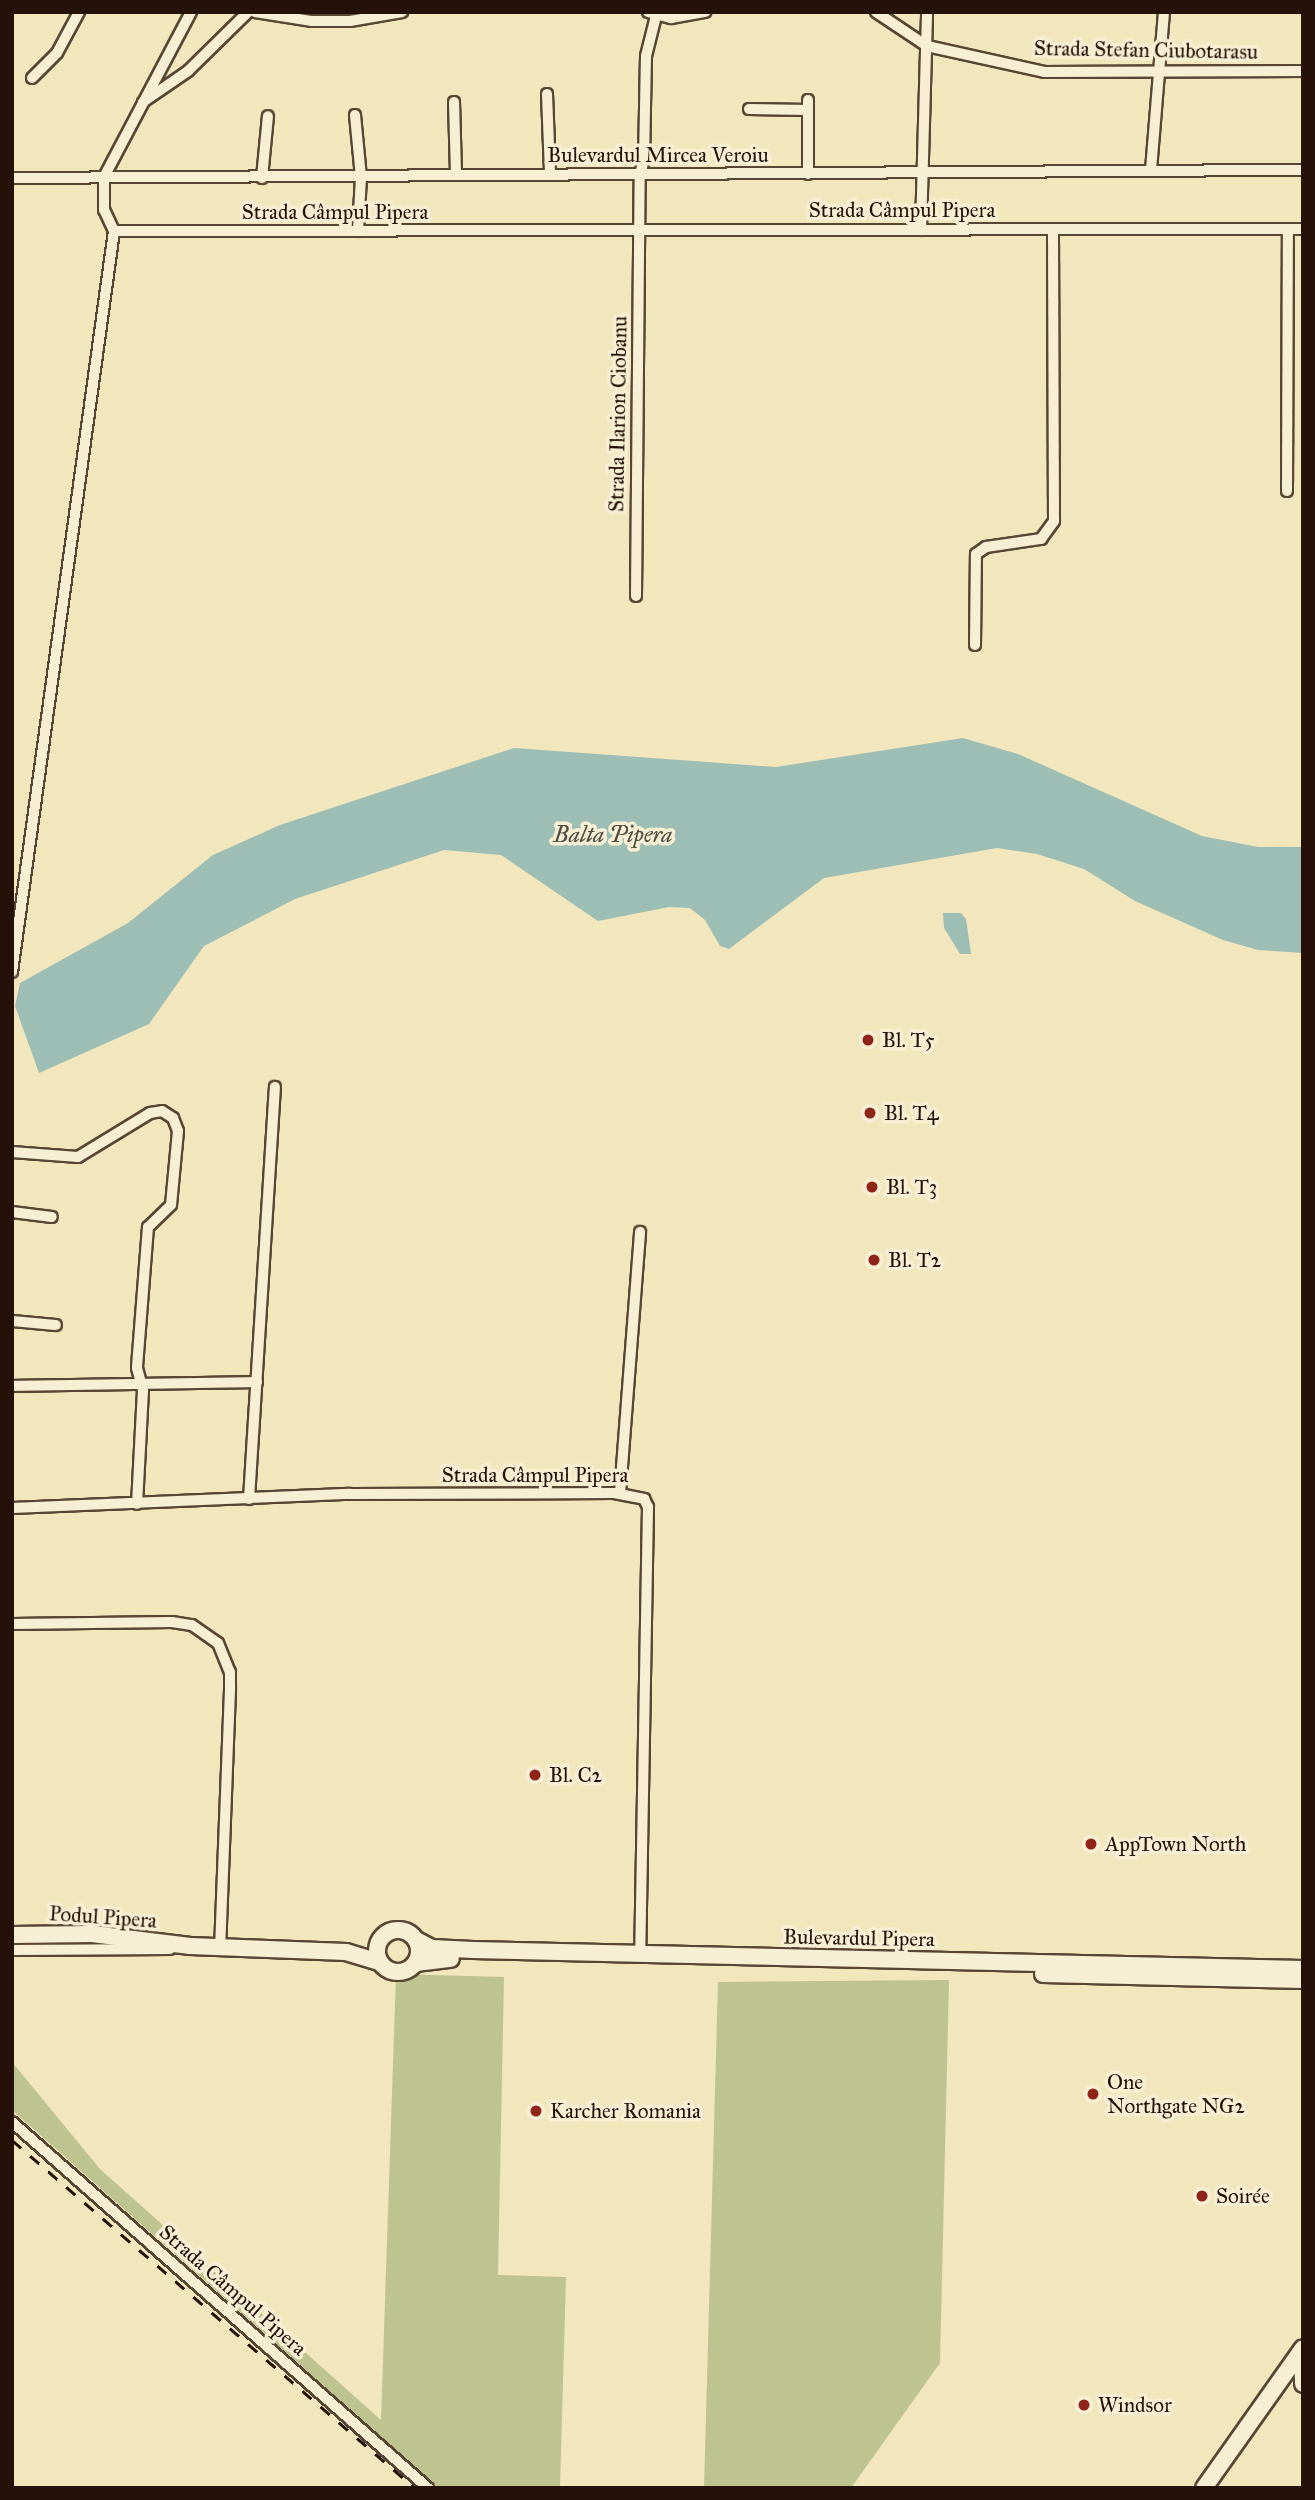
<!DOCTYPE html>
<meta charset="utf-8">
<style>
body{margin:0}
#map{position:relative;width:1315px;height:2500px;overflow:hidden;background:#f2e6bd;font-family:"IM FELL Great Primer",serif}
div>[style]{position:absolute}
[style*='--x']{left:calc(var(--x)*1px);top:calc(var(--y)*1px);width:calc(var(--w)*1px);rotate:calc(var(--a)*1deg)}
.green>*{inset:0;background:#bdc48f}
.water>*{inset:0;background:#9cbeb5}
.roads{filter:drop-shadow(2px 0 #584634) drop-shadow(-2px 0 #584634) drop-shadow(0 2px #584634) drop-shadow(0 -2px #584634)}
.street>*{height:10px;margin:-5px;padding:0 5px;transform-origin:5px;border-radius:5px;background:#f7efd4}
.secondary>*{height:16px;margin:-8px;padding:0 8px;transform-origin:8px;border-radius:8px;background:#f7efd4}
.secondary>.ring{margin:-8px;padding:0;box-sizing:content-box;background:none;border:16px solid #f7efd4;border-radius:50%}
.rail>*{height:2.5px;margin-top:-1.25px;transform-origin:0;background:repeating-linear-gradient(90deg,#251107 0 12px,transparent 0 24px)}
.dots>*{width:19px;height:19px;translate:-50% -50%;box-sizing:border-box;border:4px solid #f7efd4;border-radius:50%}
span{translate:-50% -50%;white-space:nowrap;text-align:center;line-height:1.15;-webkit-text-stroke:7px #f7efd4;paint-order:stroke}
.street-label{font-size:21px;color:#251107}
.poi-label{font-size:21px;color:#251107}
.left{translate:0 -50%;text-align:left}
.water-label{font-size:23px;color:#4f4e44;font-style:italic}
.frame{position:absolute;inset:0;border:14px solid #251107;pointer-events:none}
</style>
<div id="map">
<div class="green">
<i style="clip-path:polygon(396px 1974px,504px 1977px,498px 2275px,566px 2277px,560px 2488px,439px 2488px,12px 2110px,12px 2062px,100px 2169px,381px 2420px)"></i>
<i style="clip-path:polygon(949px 1980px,940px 2363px,851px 2488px,704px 2488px,718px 1982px)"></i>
</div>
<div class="water">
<i style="clip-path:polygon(963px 738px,1018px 754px,1202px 836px,1258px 847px,1303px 847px,1303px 953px,1258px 950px,1223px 940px,1135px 901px,1084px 869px,1037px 854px,997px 848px,824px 878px,729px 949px,720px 946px,705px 920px,690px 908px,669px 907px,598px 921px,501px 855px,444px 850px,295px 899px,204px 946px,149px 1024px,39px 1073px,15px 1006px,20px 983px,128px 923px,213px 855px,280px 825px,514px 748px,776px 767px)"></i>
<i style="clip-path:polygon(943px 913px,961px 913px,966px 919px,971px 954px,960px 954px,944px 928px)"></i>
</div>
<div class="roads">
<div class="street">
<i style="--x:255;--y:12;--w:58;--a:9"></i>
<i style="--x:312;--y:21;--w:38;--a:0"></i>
<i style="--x:350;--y:21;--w:53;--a:-9.8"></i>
<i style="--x:648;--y:12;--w:24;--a:15"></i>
<i style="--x:671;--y:18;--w:35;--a:-10"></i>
<i style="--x:876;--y:12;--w:61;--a:33.7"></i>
<i style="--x:927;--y:46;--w:120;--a:12.5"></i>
<i style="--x:1044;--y:72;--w:259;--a:-0.2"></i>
<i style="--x:32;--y:78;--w:35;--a:-45"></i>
<i style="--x:57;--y:53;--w:47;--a:-61.8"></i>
<i style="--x:547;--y:94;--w:79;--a:87.8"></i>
<i style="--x:143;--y:102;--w:55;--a:-34.6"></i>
<i style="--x:188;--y:71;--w:84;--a:-44.5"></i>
<i style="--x:454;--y:102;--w:73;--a:88.4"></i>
<i style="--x:749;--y:109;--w:59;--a:1"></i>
<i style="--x:355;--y:115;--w:62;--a:84.5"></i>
<i style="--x:361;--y:177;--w:54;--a:93.2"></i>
<i style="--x:1151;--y:170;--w:159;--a:-85.3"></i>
<i style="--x:808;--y:174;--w:74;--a:-90"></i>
<i style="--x:12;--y:178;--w:1291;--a:-0.36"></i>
<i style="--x:262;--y:178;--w:62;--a:-84.5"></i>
<i style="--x:921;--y:230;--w:218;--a:-88.4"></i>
<i style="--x:114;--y:231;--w:1189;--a:-0.1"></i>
<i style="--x:114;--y:231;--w:23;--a:-115"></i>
<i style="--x:104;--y:210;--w:33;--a:-90"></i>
<i style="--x:104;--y:177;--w:187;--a:-62.2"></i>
<i style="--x:1287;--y:491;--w:262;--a:-89.8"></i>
<i style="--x:636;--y:596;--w:422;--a:-89.5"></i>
<i style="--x:640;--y:174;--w:15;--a:-74"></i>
<i style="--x:644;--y:160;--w:104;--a:-88.9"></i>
<i style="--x:646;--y:56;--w:45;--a:-76"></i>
<i style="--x:975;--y:645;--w:91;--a:-89.4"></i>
<i style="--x:976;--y:554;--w:12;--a:-35"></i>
<i style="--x:986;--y:547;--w:56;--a:-8.3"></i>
<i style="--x:1041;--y:539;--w:22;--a:-54"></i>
<i style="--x:1054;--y:521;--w:292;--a:-90.2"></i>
<i style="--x:12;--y:972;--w:748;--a:-82.16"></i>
<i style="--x:12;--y:1152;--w:66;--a:4.3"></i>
<i style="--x:78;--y:1157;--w:84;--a:-31.4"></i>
<i style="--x:150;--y:1113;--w:12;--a:-9"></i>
<i style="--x:162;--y:1111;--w:13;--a:32"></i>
<i style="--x:173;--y:1118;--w:14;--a:69"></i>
<i style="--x:178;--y:1131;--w:74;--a:95.4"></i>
<i style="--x:171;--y:1205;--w:32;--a:136"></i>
<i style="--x:148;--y:1227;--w:141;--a:94.5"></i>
<i style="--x:137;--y:1368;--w:23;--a:75"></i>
<i style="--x:143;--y:1390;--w:114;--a:93"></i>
<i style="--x:12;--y:1212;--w:40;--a:7.1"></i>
<i style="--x:12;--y:1321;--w:44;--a:5.2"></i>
<i style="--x:12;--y:1386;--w:245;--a:-0.9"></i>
<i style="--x:620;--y:1493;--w:262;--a:-85.6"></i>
<i style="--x:249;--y:1499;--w:413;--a:-86.4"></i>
<i style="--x:12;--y:1508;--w:338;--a:-2.4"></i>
<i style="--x:350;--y:1494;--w:264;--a:-0.2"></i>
<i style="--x:614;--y:1493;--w:31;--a:11"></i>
<i style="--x:644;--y:1499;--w:9;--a:63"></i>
<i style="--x:648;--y:1507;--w:446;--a:91"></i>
<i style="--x:12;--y:1624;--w:160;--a:-0.7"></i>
<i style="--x:172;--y:1622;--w:20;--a:9"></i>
<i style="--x:192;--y:1625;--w:32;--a:35"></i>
<i style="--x:218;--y:1643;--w:31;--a:68"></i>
<i style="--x:230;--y:1672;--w:18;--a:90"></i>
<i style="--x:230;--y:1690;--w:258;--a:92.2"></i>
<i style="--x:12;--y:1950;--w:158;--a:-0.4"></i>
<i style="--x:12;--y:2122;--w:554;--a:41.34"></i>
</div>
<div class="secondary">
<i class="ring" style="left:377px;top:1930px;width:26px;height:26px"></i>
<i style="--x:12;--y:1935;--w:80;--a:-0.7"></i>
<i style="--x:92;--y:1934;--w:99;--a:7"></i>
<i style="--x:190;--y:1946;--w:156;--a:2.2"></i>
<i style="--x:346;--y:1952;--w:34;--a:17"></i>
<i style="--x:416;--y:1940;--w:18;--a:27"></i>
<i style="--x:432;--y:1948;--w:41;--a:2.8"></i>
<i style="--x:473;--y:1950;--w:830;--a:1.31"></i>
<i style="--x:416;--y:1963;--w:35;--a:-7"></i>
<i style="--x:1043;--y:1974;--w:260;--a:1.3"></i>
<i style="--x:1302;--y:2352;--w:32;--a:88"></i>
<i style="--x:1204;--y:2488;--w:171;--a:-54.7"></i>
</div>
</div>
<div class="rail">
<i style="--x:12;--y:2140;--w:532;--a:40.81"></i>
</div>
<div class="dots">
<i style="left:868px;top:1040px;background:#8f2418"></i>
<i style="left:870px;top:1113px;background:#8f2418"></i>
<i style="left:872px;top:1187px;background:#8f2418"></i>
<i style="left:874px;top:1260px;background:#8f2418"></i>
<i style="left:535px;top:1775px;background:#8f2418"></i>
<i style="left:1091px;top:1844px;background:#8f2418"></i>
<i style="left:1093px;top:2094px;background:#8f2418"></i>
<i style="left:536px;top:2111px;background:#8f2418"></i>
<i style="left:1202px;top:2196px;background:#8f2418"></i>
<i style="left:1084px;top:2405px;background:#8f2418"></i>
</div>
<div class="street-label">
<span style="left:1146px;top:50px;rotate:1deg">Strada Stefan Ciubotarasu</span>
<span style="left:658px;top:155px">Bulevardul Mircea Veroiu</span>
<span style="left:902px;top:210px">Strada Câmpul Pipera</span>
<span style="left:335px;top:212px">Strada Câmpul Pipera</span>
<span style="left:618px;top:414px;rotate:-89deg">Strada Ilarion Ciobanu</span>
<span style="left:535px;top:1475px">Strada Câmpul Pipera</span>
<span style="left:103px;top:1917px;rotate:4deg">Podul Pipera</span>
<span style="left:859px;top:1938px;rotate:1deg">Bulevardul Pipera</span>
<span style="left:233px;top:2290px;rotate:41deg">Strada Câmpul Pipera</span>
</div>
<div class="poi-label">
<span class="left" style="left:882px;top:1040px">Bl. T5</span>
<span class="left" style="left:884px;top:1113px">Bl. T4</span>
<span class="left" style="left:886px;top:1187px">Bl. T3</span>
<span class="left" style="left:888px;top:1260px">Bl. T2</span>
<span class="left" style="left:549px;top:1775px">Bl. C2</span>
<span class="left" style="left:1105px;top:1844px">AppTown North</span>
<span class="left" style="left:1107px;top:2094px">One<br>Northgate NG2</span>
<span class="left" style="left:550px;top:2111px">Karcher Romania</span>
<span class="left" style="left:1216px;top:2196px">Soirée</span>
<span class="left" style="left:1098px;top:2405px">Windsor</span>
</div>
<div class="water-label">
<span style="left:613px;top:834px">Balta Pipera</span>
</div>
<div class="frame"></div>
</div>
